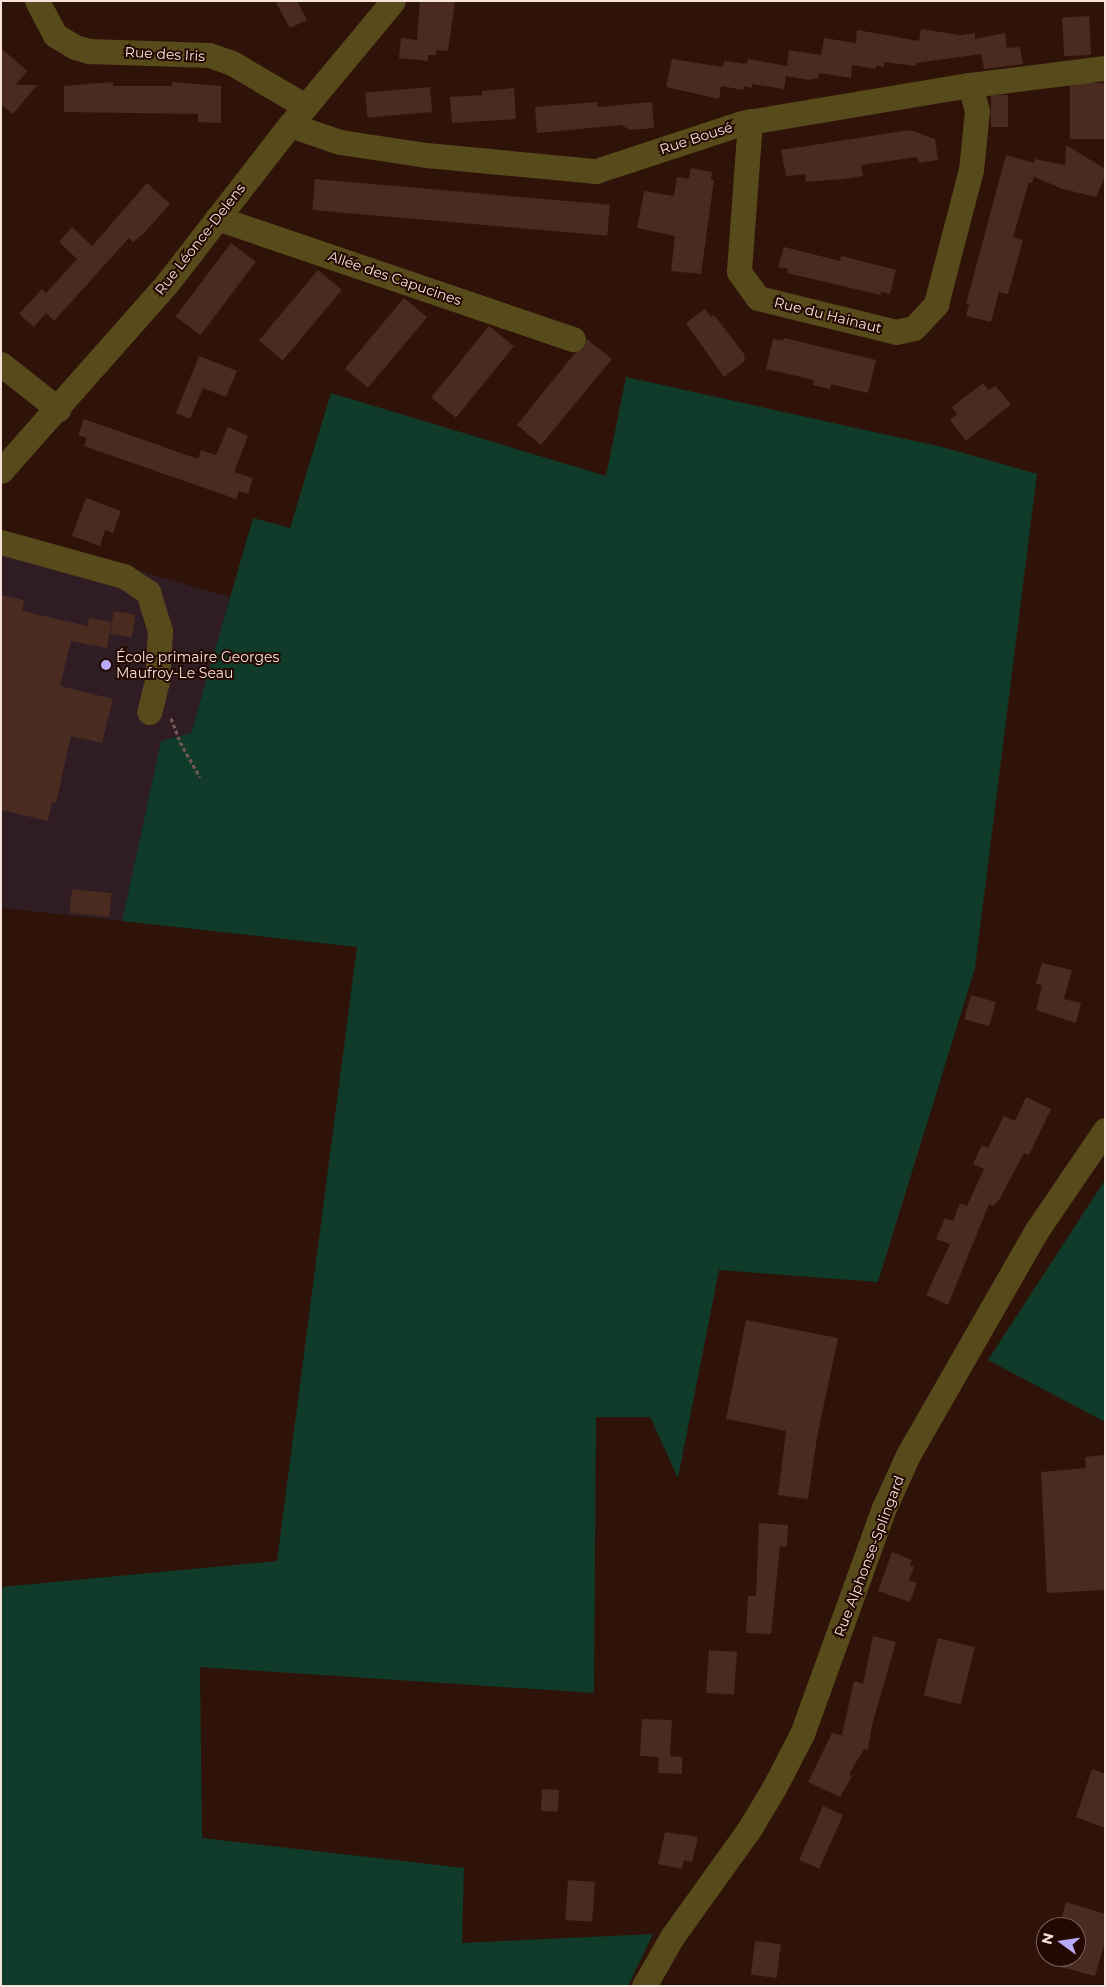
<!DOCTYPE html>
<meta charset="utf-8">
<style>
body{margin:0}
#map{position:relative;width:1106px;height:1987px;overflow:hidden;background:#2f1309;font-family:Montserrat,sans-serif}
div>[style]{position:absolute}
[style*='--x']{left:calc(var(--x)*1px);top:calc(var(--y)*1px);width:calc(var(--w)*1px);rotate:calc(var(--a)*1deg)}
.education>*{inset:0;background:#2f1d23}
.green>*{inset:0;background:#103a29}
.building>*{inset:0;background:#4a2b20;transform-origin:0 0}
.path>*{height:3px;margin-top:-1.5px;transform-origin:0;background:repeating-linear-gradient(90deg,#735950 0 4px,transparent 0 6.5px)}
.minor>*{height:25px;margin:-12.5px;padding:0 12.5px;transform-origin:12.5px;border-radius:12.5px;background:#574a1b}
.dots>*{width:14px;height:14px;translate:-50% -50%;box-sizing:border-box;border:2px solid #240902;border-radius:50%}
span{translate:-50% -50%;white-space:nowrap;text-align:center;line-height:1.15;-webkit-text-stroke:4px #240902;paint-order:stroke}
.street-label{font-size:14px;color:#f7e2db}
.poi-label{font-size:14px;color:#f7e2db}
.left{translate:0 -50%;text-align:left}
.frame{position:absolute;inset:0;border:2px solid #f7e2db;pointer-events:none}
.north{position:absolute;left:1036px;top:1917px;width:50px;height:50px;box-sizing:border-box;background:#240902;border:1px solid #786059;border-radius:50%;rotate:284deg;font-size:14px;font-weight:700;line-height:20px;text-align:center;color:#f7e2db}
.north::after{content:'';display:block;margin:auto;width:18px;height:22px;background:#b7abf7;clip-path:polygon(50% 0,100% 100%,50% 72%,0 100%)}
</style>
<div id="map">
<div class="education">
<i style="clip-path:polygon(1px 531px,230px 597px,191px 733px,161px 741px,122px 921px,1px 908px)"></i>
</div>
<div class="green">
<i style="clip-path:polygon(626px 377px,942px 447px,1037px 474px,975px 968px,878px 1282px,719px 1270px,678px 1478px,650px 1417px,596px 1417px,594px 1693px,200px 1667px,202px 1838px,464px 1868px,462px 1943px,653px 1934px,628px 1986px,1px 1986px,1px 1587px,277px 1561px,357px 947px,122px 921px,161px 741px,191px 733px,253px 518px,290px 528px,331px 393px,606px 476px)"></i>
<i style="clip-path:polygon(1105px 1180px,1105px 1422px,988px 1360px)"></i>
</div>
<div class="building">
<i style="clip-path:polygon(275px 1px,297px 1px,307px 20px,290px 28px)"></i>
<i style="clip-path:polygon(420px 1px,455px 1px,448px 51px,436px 50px,436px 55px,428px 55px,428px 61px,399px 58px,401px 38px,417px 40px)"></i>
<i style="left:1089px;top:16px;width:39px;height:27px;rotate:87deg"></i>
<i style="clip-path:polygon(921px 29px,960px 35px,975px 33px,975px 39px,1005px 33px,1007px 48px,1020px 47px,1023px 64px,984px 69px,981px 54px,916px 63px,916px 66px,884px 62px,884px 67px,876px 66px,876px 69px,852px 65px,851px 78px,819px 73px,818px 78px,809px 80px,786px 76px,784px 89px,752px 84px,752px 88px,744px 86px,743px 90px,721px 86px,719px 99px,666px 87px,672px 59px,723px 67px,724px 61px,747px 64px,748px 59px,787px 66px,789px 50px,821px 55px,824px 38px,856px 43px,857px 30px,919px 41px)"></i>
<i style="clip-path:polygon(1px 48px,27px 71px,16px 85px,37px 85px,13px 114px,1px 104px)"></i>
<i style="clip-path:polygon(113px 82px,113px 86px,172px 86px,172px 82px,221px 86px,221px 123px,198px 122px,198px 114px,64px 112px,64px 86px)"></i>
<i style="left:1105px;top:83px;width:56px;height:35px;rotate:90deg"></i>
<i style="left:430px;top:87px;width:25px;height:65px;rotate:85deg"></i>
<i style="clip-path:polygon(514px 88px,516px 119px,452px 123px,450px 97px,482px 95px,482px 91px)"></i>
<i style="left:1008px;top:95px;width:32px;height:17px;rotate:90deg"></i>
<i style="clip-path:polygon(597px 102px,598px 107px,652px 102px,654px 128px,631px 130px,621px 125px,537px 133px,535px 107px)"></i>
<i style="clip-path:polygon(910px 130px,935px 139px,938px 160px,919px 163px,917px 157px,861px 165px,863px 176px,843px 179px,806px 182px,805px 174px,786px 176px,781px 150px)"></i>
<i style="clip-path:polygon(1066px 145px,1105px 169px,1105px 177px,1096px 197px,1063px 189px,1034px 177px,1032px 183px,1029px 182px,1013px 237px,1023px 240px,1008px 294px,999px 292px,991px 322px,966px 316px,969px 304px,966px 304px,1006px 155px,1034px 163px,1034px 159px,1065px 165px)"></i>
<i style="clip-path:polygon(691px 168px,712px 172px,711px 180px,714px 180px,701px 274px,671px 271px,675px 236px,637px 228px,644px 191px,674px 196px,677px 177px,689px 179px)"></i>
<i style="left:315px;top:179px;width:296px;height:31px;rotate:5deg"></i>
<i style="clip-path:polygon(147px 183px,170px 204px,143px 234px,133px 242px,129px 238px,54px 321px,46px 313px,34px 327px,19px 314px,42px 289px,46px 293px,77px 259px,59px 242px,72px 227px,92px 246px)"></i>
<i style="left:231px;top:243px;width:31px;height:92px;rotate:37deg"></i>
<i style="clip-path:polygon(784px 247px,840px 261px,841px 256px,896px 270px,890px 294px,881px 292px,881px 295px,787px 273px,788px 269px,778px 267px)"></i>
<i style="left:318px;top:270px;width:31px;height:92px;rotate:40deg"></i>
<i style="left:404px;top:298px;width:30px;height:92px;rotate:40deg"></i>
<i style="clip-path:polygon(705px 309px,711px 317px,714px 315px,744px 354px,745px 361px,724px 377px,686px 323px)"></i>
<i style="left:489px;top:326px;width:32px;height:92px;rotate:39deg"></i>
<i style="clip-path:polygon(784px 338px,876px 360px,868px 393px,831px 384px,830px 389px,813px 385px,814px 380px,766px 369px,773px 339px,783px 341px)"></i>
<i style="clip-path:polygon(587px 339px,612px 359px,541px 445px,517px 425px,575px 353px,583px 349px)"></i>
<i style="clip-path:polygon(199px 356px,237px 371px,226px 397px,203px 388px,190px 419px,176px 413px)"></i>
<i style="clip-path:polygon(983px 383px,989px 390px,995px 386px,1011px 404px,966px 441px,950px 420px,957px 414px,952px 407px)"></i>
<i style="clip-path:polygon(84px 419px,198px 459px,201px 450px,216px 455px,228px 427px,248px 436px,234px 472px,253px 478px,248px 494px,239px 491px,236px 499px,84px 446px,87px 438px,78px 435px)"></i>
<i style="clip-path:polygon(86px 498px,121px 511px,113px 533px,105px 530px,100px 546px,72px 536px)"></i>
<i style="clip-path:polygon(1px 595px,24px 600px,22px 611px,88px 626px,89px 618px,111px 622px,107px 648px,71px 641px,60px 686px,113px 699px,102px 743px,71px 736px,56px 803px,52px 802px,48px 821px,1px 810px)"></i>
<i style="left:114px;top:611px;width:22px;height:23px;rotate:10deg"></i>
<i style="left:72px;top:889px;width:40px;height:24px;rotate:6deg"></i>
<i style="clip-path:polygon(1042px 963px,1072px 970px,1064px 999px,1081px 1003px,1076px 1023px,1036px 1010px,1042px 985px,1036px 984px)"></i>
<i style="left:971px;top:995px;width:26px;height:25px;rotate:16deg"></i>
<i style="clip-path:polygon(1026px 1097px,1051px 1109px,1029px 1155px,1024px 1153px,999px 1200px,993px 1206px,989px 1204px,948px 1305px,926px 1295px,950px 1244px,936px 1239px,945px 1218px,953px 1221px,960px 1203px,967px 1206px,984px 1169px,973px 1164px,982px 1145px,988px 1148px,1004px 1116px,1015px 1121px)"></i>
<i style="clip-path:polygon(746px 1320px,838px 1338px,817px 1437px,808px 1499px,778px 1495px,786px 1431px,726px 1419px)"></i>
<i style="clip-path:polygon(1104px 1455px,1105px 1590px,1047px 1593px,1041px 1472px,1086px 1468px,1085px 1457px)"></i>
<i style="clip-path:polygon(759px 1523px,788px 1525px,787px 1547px,780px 1546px,771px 1634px,746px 1633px,748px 1596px,756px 1596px)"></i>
<i style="clip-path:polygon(892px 1552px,912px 1560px,910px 1566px,914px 1567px,909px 1580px,917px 1583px,910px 1602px,878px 1591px)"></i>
<i style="clip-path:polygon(873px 1636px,896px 1642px,872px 1725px,868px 1750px,864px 1749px,849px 1774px,852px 1776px,840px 1797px,808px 1782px,832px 1733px,842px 1735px,854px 1681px,863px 1684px)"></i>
<i style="left:938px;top:1638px;width:38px;height:59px;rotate:14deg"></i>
<i style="left:709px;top:1650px;width:28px;height:43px;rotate:4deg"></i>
<i style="clip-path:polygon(642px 1719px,672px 1720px,670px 1756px,682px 1757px,682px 1774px,658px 1773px,659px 1757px,640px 1756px)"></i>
<i style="clip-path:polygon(1092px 1769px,1105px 1774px,1105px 1828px,1076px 1817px)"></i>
<i style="left:542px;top:1789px;width:17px;height:22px;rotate:3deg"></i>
<i style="left:823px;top:1806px;width:22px;height:59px;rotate:24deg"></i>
<i style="clip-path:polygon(665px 1832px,698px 1837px,692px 1862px,684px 1860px,682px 1869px,658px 1864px)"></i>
<i style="left:568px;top:1880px;width:27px;height:40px;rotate:4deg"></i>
<i style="clip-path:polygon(1066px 1902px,1105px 1914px,1105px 1941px,1095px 1976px,1049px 1964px,1051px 1957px,1076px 1957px,1076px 1927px,1059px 1927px)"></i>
<i style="left:755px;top:1941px;width:26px;height:34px;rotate:7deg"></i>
</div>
<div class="path">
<i style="--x:171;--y:718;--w:26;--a:69"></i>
<i style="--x:180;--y:742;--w:40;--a:60.3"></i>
</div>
<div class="minor">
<i style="--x:37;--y:1;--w:38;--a:62"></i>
<i style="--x:55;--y:35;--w:23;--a:31"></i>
<i style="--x:75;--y:47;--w:15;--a:16"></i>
<i style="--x:89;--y:51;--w:120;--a:1.9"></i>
<i style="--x:209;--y:55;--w:24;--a:19"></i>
<i style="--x:232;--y:63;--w:85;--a:30.5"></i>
<i style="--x:750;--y:121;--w:151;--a:94.2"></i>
<i style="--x:739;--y:272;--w:32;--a:54"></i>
<i style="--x:758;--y:298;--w:142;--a:13.8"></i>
<i style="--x:896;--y:332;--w:18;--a:-13"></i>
<i style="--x:914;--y:328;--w:33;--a:-47"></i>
<i style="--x:936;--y:304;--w:138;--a:-75.4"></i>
<i style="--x:971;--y:170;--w:59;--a:-84.2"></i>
<i style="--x:977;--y:111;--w:27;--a:-105"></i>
<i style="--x:290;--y:125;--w:53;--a:18.8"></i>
<i style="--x:340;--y:142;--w:87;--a:8.6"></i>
<i style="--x:426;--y:155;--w:171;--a:5.4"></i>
<i style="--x:596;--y:171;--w:154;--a:-18.2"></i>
<i style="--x:742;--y:123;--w:231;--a:-9.5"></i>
<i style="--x:970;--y:85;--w:136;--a:-7.2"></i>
<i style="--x:217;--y:218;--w:376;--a:18.8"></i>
<i style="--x:1;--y:364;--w:73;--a:38.3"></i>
<i style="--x:1;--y:471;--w:252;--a:-48.5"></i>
<i style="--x:168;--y:282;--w:199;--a:-52.2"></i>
<i style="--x:290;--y:125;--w:161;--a:-50.3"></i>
<i style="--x:1;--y:542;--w:128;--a:15.5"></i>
<i style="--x:124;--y:576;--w:29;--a:34"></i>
<i style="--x:148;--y:592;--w:41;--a:72.9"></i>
<i style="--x:160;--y:631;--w:50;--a:93.4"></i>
<i style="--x:157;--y:681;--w:32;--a:104"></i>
<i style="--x:644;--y:1986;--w:56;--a:-60.3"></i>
<i style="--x:672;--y:1937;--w:134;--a:-54.4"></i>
<i style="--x:750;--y:1828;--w:49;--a:-59.2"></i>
<i style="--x:775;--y:1786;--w:59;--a:-62.6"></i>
<i style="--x:802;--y:1734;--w:240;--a:-70.1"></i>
<i style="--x:884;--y:1508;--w:58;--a:-65.6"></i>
<i style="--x:908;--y:1455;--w:259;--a:-60.2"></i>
<i style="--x:1037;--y:1230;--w:121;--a:-55.8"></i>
</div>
<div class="dots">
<i style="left:106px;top:665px;background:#b7abf7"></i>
</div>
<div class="street-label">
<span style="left:165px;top:54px;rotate:3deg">Rue des Iris</span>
<span style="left:696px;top:138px;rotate:-18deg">Rue Bousé</span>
<span style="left:200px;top:239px;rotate:-52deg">Rue Léonce-Delens</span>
<span style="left:395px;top:278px;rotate:19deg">Allée des Capucines</span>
<span style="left:828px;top:315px;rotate:14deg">Rue du Hainaut</span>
<span style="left:869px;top:1556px;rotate:-69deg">Rue Alphonse-Splingard</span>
</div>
<div class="poi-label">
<span class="left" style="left:116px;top:665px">École primaire Georges<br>Maufroy-Le Seau</span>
</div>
<div class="frame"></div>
<div class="north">N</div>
</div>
